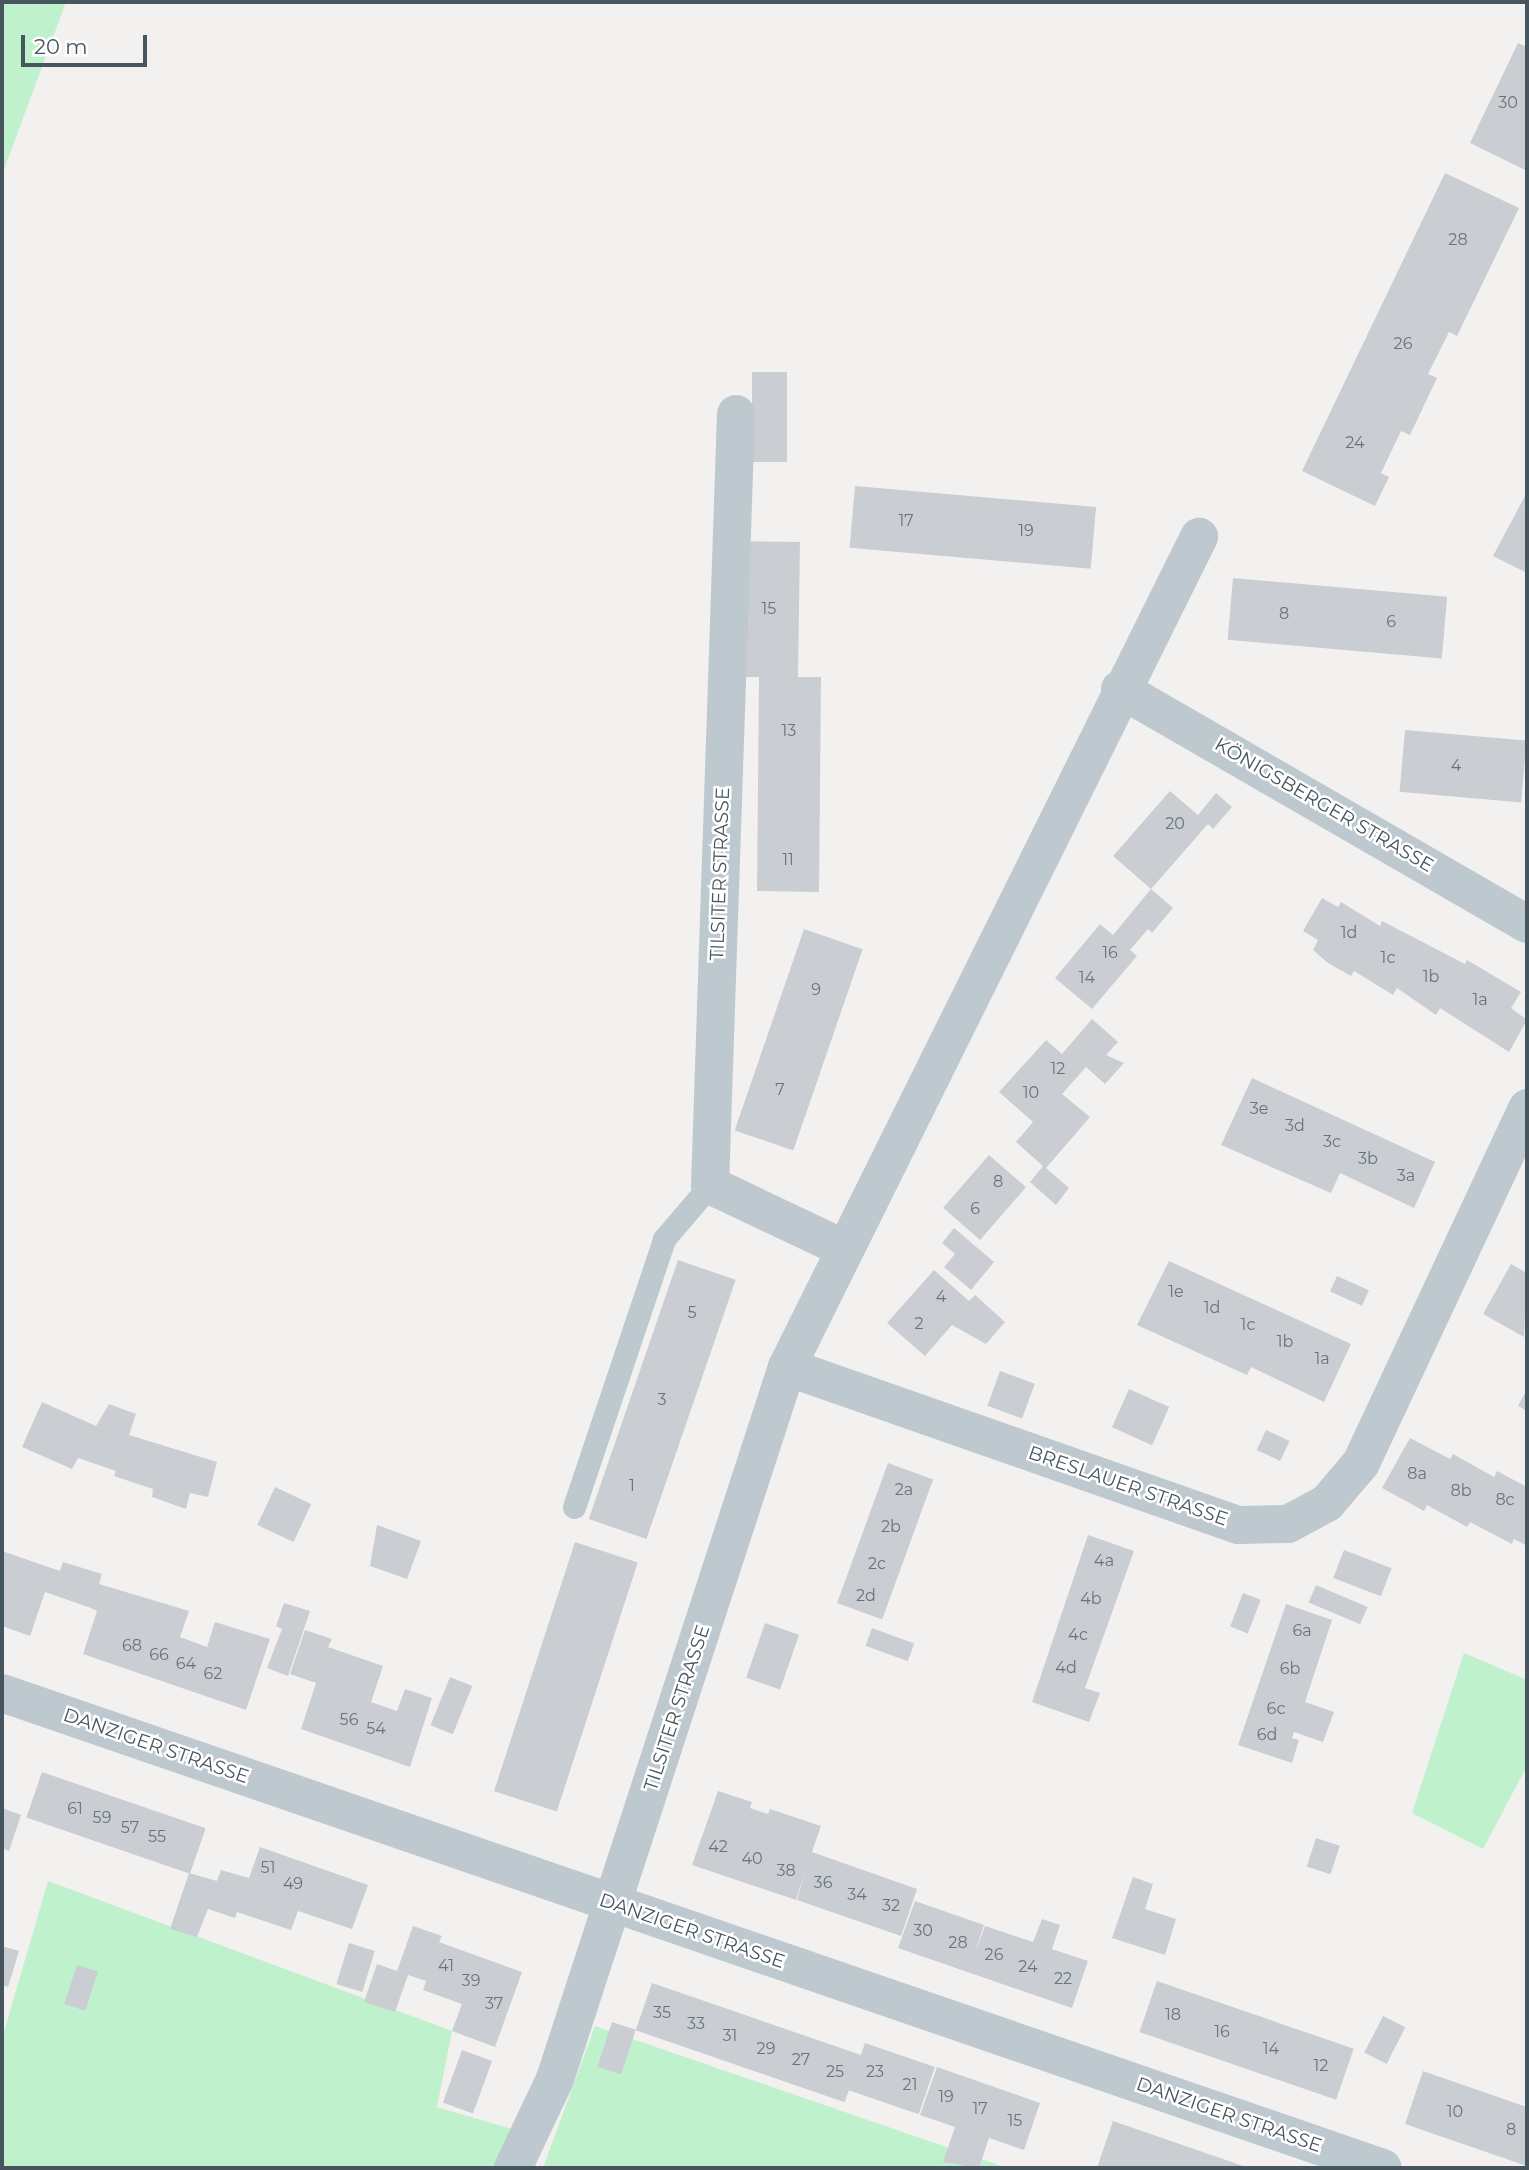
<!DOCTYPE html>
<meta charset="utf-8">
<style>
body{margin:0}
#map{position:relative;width:1529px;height:2170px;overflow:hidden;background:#f3f0f0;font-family:Montserrat,sans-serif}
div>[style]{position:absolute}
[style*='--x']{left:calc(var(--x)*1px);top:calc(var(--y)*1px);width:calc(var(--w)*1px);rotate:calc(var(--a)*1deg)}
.green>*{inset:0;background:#bef1cc}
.building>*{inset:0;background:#caced3;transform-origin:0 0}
.service>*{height:23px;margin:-11.5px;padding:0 11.5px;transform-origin:11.5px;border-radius:11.5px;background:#bdc9cf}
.minor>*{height:38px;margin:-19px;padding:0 19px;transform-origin:19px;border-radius:19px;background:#bdc9cf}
span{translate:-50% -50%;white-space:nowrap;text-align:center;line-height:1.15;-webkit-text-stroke:5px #fff;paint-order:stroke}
.number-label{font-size:16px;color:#68747b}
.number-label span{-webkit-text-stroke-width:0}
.street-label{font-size:19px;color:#47565e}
.frame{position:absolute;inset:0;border:4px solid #47565e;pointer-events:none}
.scale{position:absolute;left:21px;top:35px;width:126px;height:32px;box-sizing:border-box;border:4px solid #47565e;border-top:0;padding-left:9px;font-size:21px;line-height:24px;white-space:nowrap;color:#47565e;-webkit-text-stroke:5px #fff;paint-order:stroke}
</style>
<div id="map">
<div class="green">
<i style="clip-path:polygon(5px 2px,66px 2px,2px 175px,2px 12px)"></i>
<i style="clip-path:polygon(1464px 1653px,1527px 1680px,1527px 1766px,1483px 1849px,1412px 1813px)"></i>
<i style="clip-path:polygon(48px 1881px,452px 2031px,437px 2107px,515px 2130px,494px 2168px,2px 2168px,2px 2039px)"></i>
<i style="clip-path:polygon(595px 2026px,1007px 2168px,543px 2168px)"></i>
</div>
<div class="building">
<i style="clip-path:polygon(1518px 43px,1527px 47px,1527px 171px,1470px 143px)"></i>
<i style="clip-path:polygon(1445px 173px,1519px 208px,1457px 336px,1449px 332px,1428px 374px,1437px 378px,1410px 435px,1401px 431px,1381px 473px,1389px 477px,1375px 506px,1302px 471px)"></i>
<i style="left:752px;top:372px;width:35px;height:90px"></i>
<i style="left:855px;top:486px;width:242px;height:62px;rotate:5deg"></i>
<i style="clip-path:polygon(1527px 492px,1527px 567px,1525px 572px,1493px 556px)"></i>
<i style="clip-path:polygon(739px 541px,800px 542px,798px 677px,821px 677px,819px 892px,757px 891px,759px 677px,737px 677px)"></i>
<i style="left:1233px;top:578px;width:215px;height:62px;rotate:5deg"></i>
<i style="left:1405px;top:730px;width:122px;height:62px;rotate:5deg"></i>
<i style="clip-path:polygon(1170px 791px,1198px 815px,1216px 793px,1232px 807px,1213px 829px,1208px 824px,1151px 889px,1113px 856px)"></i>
<i style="clip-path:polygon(1151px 889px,1173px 908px,1152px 933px,1148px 929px,1130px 950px,1137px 956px,1092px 1009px,1055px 978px,1100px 924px,1113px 935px)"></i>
<i style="clip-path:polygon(1322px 898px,1338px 907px,1341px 902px,1380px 926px,1382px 921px,1465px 964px,1467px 960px,1521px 992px,1511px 1008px,1527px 1020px,1509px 1052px,1440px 1008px,1436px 1015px,1397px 988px,1393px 995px,1354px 971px,1351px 976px,1328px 963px,1313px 950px,1318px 940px,1303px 931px)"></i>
<i style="left:804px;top:929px;width:62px;height:213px;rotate:19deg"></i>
<i style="clip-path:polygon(1092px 1019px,1118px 1042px,1106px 1055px,1124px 1063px,1105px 1084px,1086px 1067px,1062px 1094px,1090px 1117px,1046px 1168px,1069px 1188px,1056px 1205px,1030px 1182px,1043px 1166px,1016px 1142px,1033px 1122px,999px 1092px,1046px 1040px,1062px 1054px)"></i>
<i style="clip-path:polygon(1252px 1078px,1435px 1162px,1414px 1208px,1340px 1173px,1331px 1193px,1221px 1145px)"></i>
<i style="left:989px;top:1155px;width:49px;height:70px;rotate:41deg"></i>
<i style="clip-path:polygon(954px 1228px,994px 1262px,971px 1290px,944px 1267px,955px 1254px,942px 1243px)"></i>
<i style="left:678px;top:1260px;width:61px;height:274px;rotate:19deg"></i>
<i style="clip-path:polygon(1169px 1261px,1351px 1344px,1324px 1402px,1251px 1367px,1247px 1375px,1137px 1325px)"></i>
<i style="clip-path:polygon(1511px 1264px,1527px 1273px,1524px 1337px,1483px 1314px)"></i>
<i style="clip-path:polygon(934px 1270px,969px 1301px,975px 1295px,1005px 1322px,986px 1344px,952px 1325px,925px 1356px,887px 1323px)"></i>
<i style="left:1337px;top:1276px;width:35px;height:17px;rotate:24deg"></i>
<i style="left:1000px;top:1371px;width:37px;height:37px;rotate:20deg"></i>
<i style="left:1129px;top:1389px;width:44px;height:42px;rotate:24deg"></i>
<i style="clip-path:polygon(1527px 1389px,1527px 1411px,1518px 1406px)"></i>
<i style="clip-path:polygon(42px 1402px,96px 1426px,109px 1404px,136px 1414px,129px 1435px,217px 1462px,208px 1497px,190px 1493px,186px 1509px,152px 1497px,153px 1489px,114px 1476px,116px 1471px,78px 1458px,72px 1469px,22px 1447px)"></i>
<i style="left:1266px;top:1430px;width:26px;height:22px;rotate:25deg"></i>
<i style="clip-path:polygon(1410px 1438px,1450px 1459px,1453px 1454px,1494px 1477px,1497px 1471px,1527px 1487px,1527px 1546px,1514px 1539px,1512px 1544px,1470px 1522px,1467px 1527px,1427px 1505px,1424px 1511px,1382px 1488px)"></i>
<i style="left:888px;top:1463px;width:48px;height:149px;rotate:20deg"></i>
<i style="left:275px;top:1487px;width:40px;height:42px;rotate:25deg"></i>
<i style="clip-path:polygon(377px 1525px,421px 1541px,407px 1579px,370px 1566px)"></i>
<i style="clip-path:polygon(1088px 1535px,1134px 1551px,1085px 1688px,1100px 1693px,1089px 1722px,1032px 1702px)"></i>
<i style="left:575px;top:1542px;width:66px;height:262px;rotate:18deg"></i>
<i style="left:1344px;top:1550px;width:51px;height:30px;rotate:21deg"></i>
<i style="clip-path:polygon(2px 1551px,60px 1571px,63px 1562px,102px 1574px,99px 1584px,189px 1611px,180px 1637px,207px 1647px,215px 1622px,270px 1639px,246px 1710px,83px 1654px,97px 1611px,91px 1608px,45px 1592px,30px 1636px,2px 1626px)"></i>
<i style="left:1316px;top:1585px;width:56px;height:19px;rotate:23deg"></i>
<i style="left:1243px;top:1593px;width:19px;height:36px;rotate:21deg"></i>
<i style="clip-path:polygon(284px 1603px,310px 1611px,288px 1676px,267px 1668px,282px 1629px,276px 1626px)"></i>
<i style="clip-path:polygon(1286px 1604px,1332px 1620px,1305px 1702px,1334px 1712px,1323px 1742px,1294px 1732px,1292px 1738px,1299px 1740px,1292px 1763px,1238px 1745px)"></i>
<i style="left:765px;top:1623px;width:36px;height:58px;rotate:19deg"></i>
<i style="left:872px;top:1628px;width:45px;height:19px;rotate:20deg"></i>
<i style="clip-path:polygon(305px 1630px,332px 1639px,328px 1647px,383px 1666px,371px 1702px,397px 1711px,405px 1689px,432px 1698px,410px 1767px,301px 1729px,316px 1683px,290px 1674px)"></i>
<i style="left:450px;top:1677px;width:24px;height:52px;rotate:22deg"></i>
<i style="left:42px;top:1772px;width:173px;height:48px;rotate:19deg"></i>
<i style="clip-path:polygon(718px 1791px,752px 1802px,750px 1808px,768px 1814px,770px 1809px,821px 1826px,812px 1852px,917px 1889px,901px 1936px,797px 1900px,806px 1869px,796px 1900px,692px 1865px)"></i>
<i style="clip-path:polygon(2px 1808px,21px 1815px,9px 1851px,2px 1848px)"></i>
<i style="left:1316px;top:1838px;width:25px;height:30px;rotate:18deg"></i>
<i style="clip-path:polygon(260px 1847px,368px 1885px,352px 1929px,298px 1911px,291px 1930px,237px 1912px,235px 1918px,208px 1909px,197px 1937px,170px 1929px,189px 1873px,217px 1881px,221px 1870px,249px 1878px)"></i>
<i style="clip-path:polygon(1133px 1877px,1153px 1884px,1145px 1909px,1176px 1919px,1165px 1955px,1112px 1938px)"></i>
<i style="clip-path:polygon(915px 1901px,984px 1925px,974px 1956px,985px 1926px,1033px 1942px,1042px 1919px,1060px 1925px,1052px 1949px,1088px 1961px,1072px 2008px,898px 1948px)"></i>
<i style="clip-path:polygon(413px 1926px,442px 1936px,439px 1942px,522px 1972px,495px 2047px,452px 2031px,462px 2004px,423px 1990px,426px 1981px,408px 1975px,395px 2012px,364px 2002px,377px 1964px,397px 1971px)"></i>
<i style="left:349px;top:1943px;width:27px;height:43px;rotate:17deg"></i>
<i style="clip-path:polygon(2px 1946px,19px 1951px,8px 1987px,2px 1985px)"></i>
<i style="left:77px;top:1965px;width:22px;height:41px;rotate:18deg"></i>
<i style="left:1157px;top:1981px;width:208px;height:54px;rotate:19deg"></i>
<i style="left:652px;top:1983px;width:221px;height:50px;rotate:19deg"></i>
<i style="left:1383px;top:2016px;width:25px;height:41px;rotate:27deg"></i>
<i style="left:612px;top:2022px;width:25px;height:47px;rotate:18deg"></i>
<i style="left:865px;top:2043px;width:74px;height:50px;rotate:19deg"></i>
<i style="left:462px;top:2050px;width:32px;height:56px;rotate:20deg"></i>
<i style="clip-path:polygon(937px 2067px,1040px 2103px,1024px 2150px,989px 2138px,979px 2168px,943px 2162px,955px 2127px,920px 2115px)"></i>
<i style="clip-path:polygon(1423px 2071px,1527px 2107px,1527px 2166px,1405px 2124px)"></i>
<i style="clip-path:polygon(1113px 2121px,1249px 2168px,1097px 2168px)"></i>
</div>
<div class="service">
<i style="--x:574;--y:1507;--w:283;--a:-71.4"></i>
<i style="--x:664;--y:1239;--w:71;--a:-49.6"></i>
</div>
<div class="minor">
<i style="--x:736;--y:414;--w:771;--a:91.93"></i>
<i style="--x:710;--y:1185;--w:149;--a:25.4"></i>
<i style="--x:1120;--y:689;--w:470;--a:30"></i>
<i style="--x:787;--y:1367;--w:479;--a:19.3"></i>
<i style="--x:1239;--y:1525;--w:49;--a:-1.2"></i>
<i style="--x:1288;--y:1524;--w:44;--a:-28.3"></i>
<i style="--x:1327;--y:1503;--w:52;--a:-49.6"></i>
<i style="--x:1361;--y:1463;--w:392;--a:-64.9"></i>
<i style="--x:2;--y:1693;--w:1460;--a:18.98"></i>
<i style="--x:513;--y:2168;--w:98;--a:-64.7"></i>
<i style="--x:555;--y:2079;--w:749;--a:-71.95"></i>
<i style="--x:787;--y:1367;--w:927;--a:-63.6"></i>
</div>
<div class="number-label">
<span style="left:1508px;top:103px">30</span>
<span style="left:1458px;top:240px">28</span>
<span style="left:1403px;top:344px">26</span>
<span style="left:1355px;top:443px">24</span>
<span style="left:906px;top:521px">17</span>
<span style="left:1026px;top:531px">19</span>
<span style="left:769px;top:609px">15</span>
<span style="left:1284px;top:614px">8</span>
<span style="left:1391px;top:622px">6</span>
<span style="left:789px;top:731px">13</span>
<span style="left:1456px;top:766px">4</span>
<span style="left:1175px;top:824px">20</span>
<span style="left:788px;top:860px">11</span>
<span style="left:1349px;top:933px">1d</span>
<span style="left:1110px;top:953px">16</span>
<span style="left:1388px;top:958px">1c</span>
<span style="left:1431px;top:977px">1b</span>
<span style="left:1087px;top:978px">14</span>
<span style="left:816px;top:990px">9</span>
<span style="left:1480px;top:1000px">1a</span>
<span style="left:1058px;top:1069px">12</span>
<span style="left:780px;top:1090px">7</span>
<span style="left:1031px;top:1093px">10</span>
<span style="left:1259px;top:1109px">3e</span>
<span style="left:1295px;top:1126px">3d</span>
<span style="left:1332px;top:1142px">3c</span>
<span style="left:1368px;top:1159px">3b</span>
<span style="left:1406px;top:1176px">3a</span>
<span style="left:998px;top:1182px">8</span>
<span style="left:975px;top:1209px">6</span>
<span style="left:1176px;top:1292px">1e</span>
<span style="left:941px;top:1297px">4</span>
<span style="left:1212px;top:1308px">1d</span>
<span style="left:692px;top:1313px">5</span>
<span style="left:919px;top:1324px">2</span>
<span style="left:1248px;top:1325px">1c</span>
<span style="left:1285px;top:1342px">1b</span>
<span style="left:1322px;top:1359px">1a</span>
<span style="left:662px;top:1400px">3</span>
<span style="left:1417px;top:1474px">8a</span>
<span style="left:632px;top:1486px">1</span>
<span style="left:904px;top:1490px">2a</span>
<span style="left:1461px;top:1491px">8b</span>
<span style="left:1505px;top:1500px">8c</span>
<span style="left:891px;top:1527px">2b</span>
<span style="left:1104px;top:1561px">4a</span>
<span style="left:877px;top:1564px">2c</span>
<span style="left:866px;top:1596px">2d</span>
<span style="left:1091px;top:1599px">4b</span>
<span style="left:1302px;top:1631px">6a</span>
<span style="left:1078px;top:1635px">4c</span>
<span style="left:132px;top:1646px">68</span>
<span style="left:159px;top:1655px">66</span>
<span style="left:186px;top:1664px">64</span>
<span style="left:1066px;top:1668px">4d</span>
<span style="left:1290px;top:1669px">6b</span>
<span style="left:213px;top:1674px">62</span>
<span style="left:1276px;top:1709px">6c</span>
<span style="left:349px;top:1720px">56</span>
<span style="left:376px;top:1729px">54</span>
<span style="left:1267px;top:1735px">6d</span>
<span style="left:75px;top:1809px">61</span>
<span style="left:102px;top:1818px">59</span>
<span style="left:130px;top:1828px">57</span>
<span style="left:157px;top:1837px">55</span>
<span style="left:718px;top:1847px">42</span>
<span style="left:752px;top:1859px">40</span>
<span style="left:268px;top:1868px">51</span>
<span style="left:786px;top:1871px">38</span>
<span style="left:823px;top:1883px">36</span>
<span style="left:293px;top:1884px">49</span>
<span style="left:857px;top:1895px">34</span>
<span style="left:891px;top:1906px">32</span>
<span style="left:923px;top:1931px">30</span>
<span style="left:958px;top:1943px">28</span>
<span style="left:994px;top:1955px">26</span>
<span style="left:446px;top:1966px">41</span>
<span style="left:1028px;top:1967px">24</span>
<span style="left:1063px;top:1979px">22</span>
<span style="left:471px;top:1981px">39</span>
<span style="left:494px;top:2004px">37</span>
<span style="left:662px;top:2013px">35</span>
<span style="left:1173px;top:2015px">18</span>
<span style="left:696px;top:2024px">33</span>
<span style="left:1222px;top:2032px">16</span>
<span style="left:730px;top:2036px">31</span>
<span style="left:766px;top:2049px">29</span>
<span style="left:1271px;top:2049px">14</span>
<span style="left:801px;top:2060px">27</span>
<span style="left:1321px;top:2066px">12</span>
<span style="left:835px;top:2072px">25</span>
<span style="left:875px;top:2072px">23</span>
<span style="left:910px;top:2085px">21</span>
<span style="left:946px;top:2097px">19</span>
<span style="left:980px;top:2109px">17</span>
<span style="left:1455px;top:2112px">10</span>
<span style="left:1015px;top:2121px">15</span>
<span style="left:1511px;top:2130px">8</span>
</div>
<div class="street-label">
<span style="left:1324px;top:805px;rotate:30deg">KÖNIGSBERGER STRASSE</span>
<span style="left:720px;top:874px;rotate:-88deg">TILSITER STRASSE</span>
<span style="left:1128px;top:1486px;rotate:19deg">BRESLAUER STRASSE</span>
<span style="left:677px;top:1708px;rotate:-72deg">TILSITER STRASSE</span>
<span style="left:156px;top:1746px;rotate:19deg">DANZIGER STRASSE</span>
<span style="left:692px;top:1931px;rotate:19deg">DANZIGER STRASSE</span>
<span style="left:1229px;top:2115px;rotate:19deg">DANZIGER STRASSE</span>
</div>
<div class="frame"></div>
<div class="scale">20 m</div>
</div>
